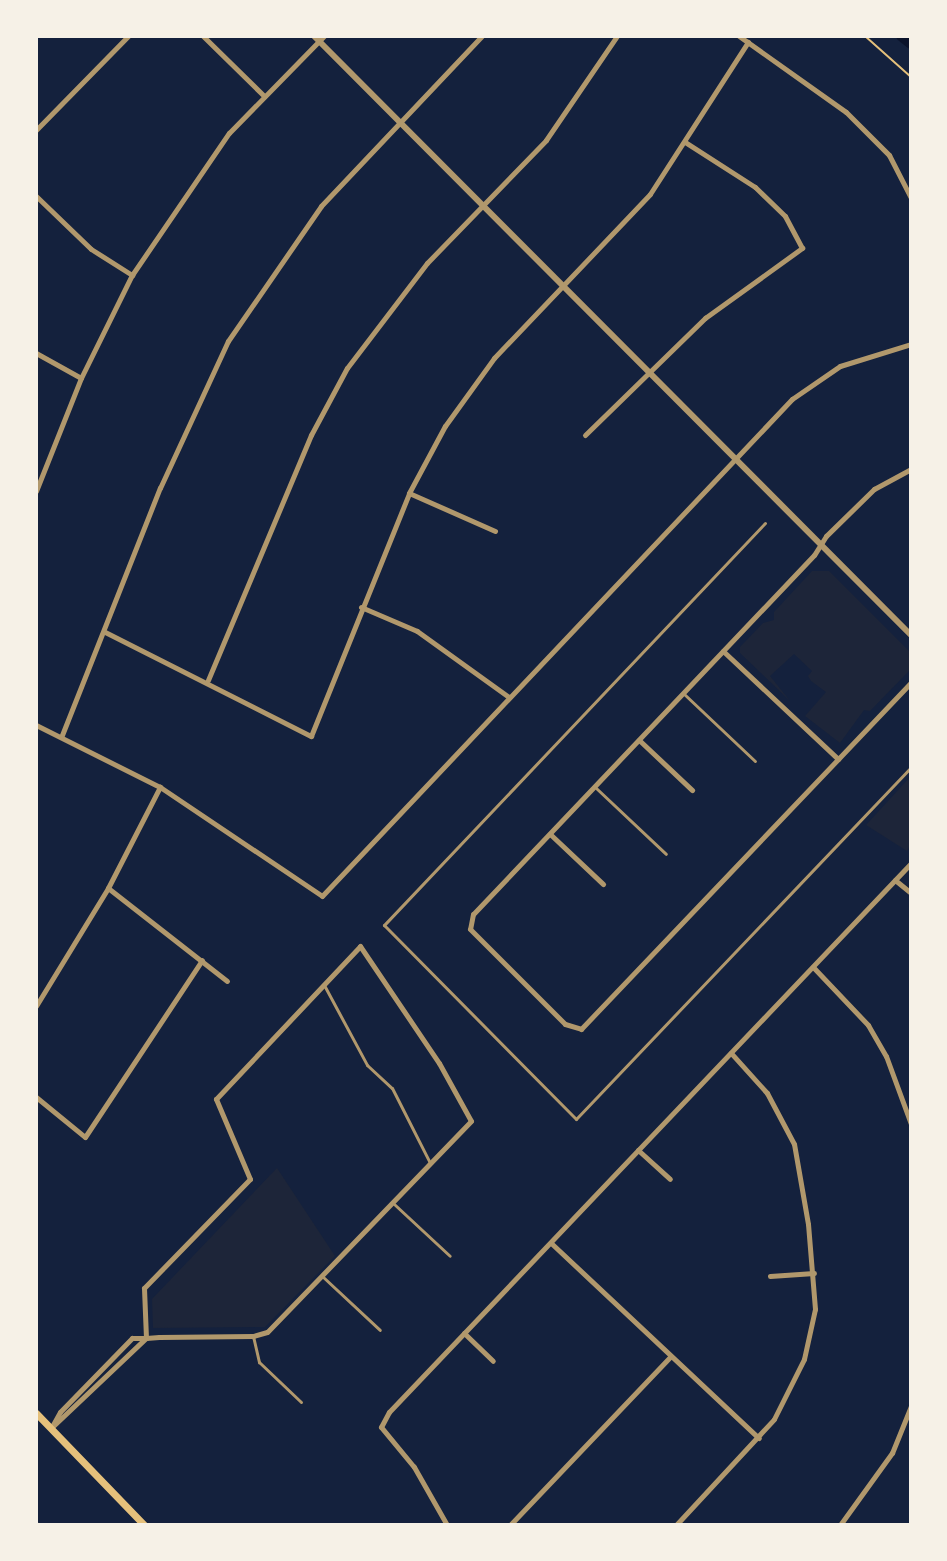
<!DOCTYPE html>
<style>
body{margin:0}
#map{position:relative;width:947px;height:1561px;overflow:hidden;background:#14213d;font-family:"IBM Plex Sans",sans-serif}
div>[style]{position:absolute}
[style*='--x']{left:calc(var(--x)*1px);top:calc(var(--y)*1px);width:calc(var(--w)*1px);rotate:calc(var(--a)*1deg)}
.green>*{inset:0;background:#1d2539}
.canal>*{height:10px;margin:-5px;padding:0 5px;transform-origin:5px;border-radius:5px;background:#0b132b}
.path>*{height:2px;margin:-1px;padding:0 1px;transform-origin:1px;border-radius:1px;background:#e5c07b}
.service>*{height:3px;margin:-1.5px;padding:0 1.5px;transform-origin:1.5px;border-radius:1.5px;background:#b1986c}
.minor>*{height:5px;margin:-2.5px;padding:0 2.5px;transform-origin:2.5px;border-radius:2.5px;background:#b1986c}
.tertiary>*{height:6px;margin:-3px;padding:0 3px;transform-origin:3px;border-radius:3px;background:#b1986c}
.secondary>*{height:7px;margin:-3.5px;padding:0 3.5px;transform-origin:3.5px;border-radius:3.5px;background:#e5c07b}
span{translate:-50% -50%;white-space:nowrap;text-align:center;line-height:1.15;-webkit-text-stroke:7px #f6f1e7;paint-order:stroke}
.frame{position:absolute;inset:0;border:38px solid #f6f1e7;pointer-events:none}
</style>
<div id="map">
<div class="green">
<i style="clip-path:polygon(812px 571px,829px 571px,909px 651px,910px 670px,870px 711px,864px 710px,840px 743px,805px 716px,826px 692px,811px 681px,808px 676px,812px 671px,794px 654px,770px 676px,790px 701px,740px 653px,740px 647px,763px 623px,774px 620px,774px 612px)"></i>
<i style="clip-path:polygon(911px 776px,911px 844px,907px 851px,866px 825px)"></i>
<i style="clip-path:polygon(277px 1168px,335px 1256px,265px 1327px,153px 1328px,152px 1299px)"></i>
</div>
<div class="canal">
<i style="--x:901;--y:36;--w:13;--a:39"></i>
</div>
<div class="path">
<i style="--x:865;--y:36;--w:62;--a:41.7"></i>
</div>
<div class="service">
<i style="--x:765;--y:523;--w:554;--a:133.46"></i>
<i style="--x:384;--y:925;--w:273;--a:45.3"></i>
<i style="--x:576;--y:1119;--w:486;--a:-46.4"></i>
<i style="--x:683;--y:693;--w:99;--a:43.4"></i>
<i style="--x:596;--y:788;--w:96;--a:43.3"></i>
<i style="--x:324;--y:985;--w:91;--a:61.7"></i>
<i style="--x:367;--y:1065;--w:34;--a:43"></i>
<i style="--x:392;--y:1088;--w:84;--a:63.1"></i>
<i style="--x:394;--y:1204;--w:76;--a:42.9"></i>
<i style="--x:322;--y:1276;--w:79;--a:43"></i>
<i style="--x:253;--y:1336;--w:27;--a:77"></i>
<i style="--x:259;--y:1362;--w:58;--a:43.6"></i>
</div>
<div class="minor">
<i style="--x:203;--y:36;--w:86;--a:44.5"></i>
<i style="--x:739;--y:36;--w:131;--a:35.4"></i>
<i style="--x:846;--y:112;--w:61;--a:45"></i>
<i style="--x:889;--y:155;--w:48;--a:62.9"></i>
<i style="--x:36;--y:130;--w:132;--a:-45.6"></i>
<i style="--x:36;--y:196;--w:76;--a:43.9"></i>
<i style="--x:91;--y:249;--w:49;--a:32.4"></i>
<i style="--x:36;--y:353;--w:51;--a:29.1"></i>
<i style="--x:585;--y:435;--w:168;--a:-44.3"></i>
<i style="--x:705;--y:318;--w:120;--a:-35.8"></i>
<i style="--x:802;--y:248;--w:36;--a:-118"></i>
<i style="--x:785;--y:216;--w:42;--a:-136"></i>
<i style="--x:755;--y:187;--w:83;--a:-147.3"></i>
<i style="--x:911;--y:469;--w:42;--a:151.6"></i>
<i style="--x:874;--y:489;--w:67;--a:135.6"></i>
<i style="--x:826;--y:536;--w:22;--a:122"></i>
<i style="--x:814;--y:555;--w:495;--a:133.5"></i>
<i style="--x:473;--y:914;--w:15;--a:101"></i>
<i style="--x:470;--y:929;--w:134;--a:45"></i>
<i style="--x:565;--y:1024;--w:17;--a:17"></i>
<i style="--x:581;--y:1029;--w:478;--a:-46.4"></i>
<i style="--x:36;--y:491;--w:122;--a:-68.3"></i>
<i style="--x:81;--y:378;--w:115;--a:-63.7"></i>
<i style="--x:132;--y:275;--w:172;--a:-55.7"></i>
<i style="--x:229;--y:133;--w:136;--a:-45.6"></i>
<i style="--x:409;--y:493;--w:94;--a:23.8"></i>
<i style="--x:361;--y:607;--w:61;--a:23.2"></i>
<i style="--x:417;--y:631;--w:113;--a:35.7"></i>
<i style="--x:105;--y:632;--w:231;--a:26.8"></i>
<i style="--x:311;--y:736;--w:262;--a:-68"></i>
<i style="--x:409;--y:493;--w:76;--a:-61.8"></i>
<i style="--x:445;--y:426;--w:84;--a:-54.2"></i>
<i style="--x:494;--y:358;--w:226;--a:-46.4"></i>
<i style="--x:650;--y:194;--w:181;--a:-57.2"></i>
<i style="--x:723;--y:651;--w:158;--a:43.2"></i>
<i style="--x:208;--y:680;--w:266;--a:-67.2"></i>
<i style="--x:311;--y:435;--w:76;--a:-61.8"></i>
<i style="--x:347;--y:368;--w:132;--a:-52.7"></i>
<i style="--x:427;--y:263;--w:171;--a:-45.9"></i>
<i style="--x:546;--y:140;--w:126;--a:-55.7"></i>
<i style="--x:36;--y:725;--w:139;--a:26.6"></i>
<i style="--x:160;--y:787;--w:195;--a:33.9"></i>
<i style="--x:322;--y:896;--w:684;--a:-46.6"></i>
<i style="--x:792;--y:399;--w:58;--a:-34.5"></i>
<i style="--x:840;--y:366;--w:74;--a:-17.2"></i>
<i style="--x:62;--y:735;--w:266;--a:-68.4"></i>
<i style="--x:160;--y:488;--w:162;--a:-65.2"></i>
<i style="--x:228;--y:341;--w:164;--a:-55.4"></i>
<i style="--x:321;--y:206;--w:234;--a:-46.6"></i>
<i style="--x:639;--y:740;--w:73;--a:43.3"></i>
<i style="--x:550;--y:834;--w:73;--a:43.3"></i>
<i style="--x:895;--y:880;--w:21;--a:39"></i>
<i style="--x:108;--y:888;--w:151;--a:38"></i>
<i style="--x:813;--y:967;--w:80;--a:46.5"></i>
<i style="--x:868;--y:1025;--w:36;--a:60"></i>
<i style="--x:886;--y:1056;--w:72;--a:69.8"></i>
<i style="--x:36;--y:1006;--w:138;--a:-58.6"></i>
<i style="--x:108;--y:888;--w:114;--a:-62.8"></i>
<i style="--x:36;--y:1097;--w:63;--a:39.2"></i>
<i style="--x:85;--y:1137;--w:212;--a:-56.5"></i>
<i style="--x:638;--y:1150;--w:43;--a:42.2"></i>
<i style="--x:551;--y:1243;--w:285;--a:43.2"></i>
<i style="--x:770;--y:1276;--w:44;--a:-3.9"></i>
<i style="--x:464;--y:1333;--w:40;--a:44"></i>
<i style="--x:51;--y:1428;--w:131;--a:-43.5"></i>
<i style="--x:146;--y:1338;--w:50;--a:-92.3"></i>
<i style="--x:144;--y:1288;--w:152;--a:-45.8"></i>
<i style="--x:250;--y:1179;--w:87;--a:-113"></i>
<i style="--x:216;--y:1099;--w:210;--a:-46.7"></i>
<i style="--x:360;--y:946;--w:141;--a:56"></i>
<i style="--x:439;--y:1063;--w:66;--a:61.1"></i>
<i style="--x:471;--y:1121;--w:293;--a:134"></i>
<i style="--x:267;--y:1332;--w:15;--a:164"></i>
<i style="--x:253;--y:1336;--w:94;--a:179.4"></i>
<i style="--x:159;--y:1337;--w:13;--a:176"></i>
<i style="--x:146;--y:1338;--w:14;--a:180"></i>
<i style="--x:132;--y:1338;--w:103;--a:134.2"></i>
<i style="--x:60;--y:1412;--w:18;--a:119"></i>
<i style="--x:36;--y:1524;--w:1;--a:45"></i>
<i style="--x:447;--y:1525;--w:67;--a:-119.6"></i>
<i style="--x:414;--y:1467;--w:52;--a:-129.5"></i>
<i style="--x:381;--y:1427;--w:17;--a:-62"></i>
<i style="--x:389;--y:1412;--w:758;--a:-46.44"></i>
<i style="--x:510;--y:1525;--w:233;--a:-46.4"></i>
<i style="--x:676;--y:1525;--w:144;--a:-47.2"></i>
<i style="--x:774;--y:1419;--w:67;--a:-63.4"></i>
<i style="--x:804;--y:1359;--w:51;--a:-77.6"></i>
<i style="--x:815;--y:1309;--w:85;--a:-94.7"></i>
<i style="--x:808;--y:1224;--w:81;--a:-99.9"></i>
<i style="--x:794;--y:1144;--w:58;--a:-117.9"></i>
<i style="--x:767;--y:1093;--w:54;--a:-132"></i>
<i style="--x:840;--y:1525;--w:89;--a:-54.2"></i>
<i style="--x:892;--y:1453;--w:51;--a:-68"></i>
</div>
<div class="tertiary">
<i style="--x:314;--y:36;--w:846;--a:45.1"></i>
</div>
<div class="secondary">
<i style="--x:36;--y:1413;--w:156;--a:46"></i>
</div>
<div class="frame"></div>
</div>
